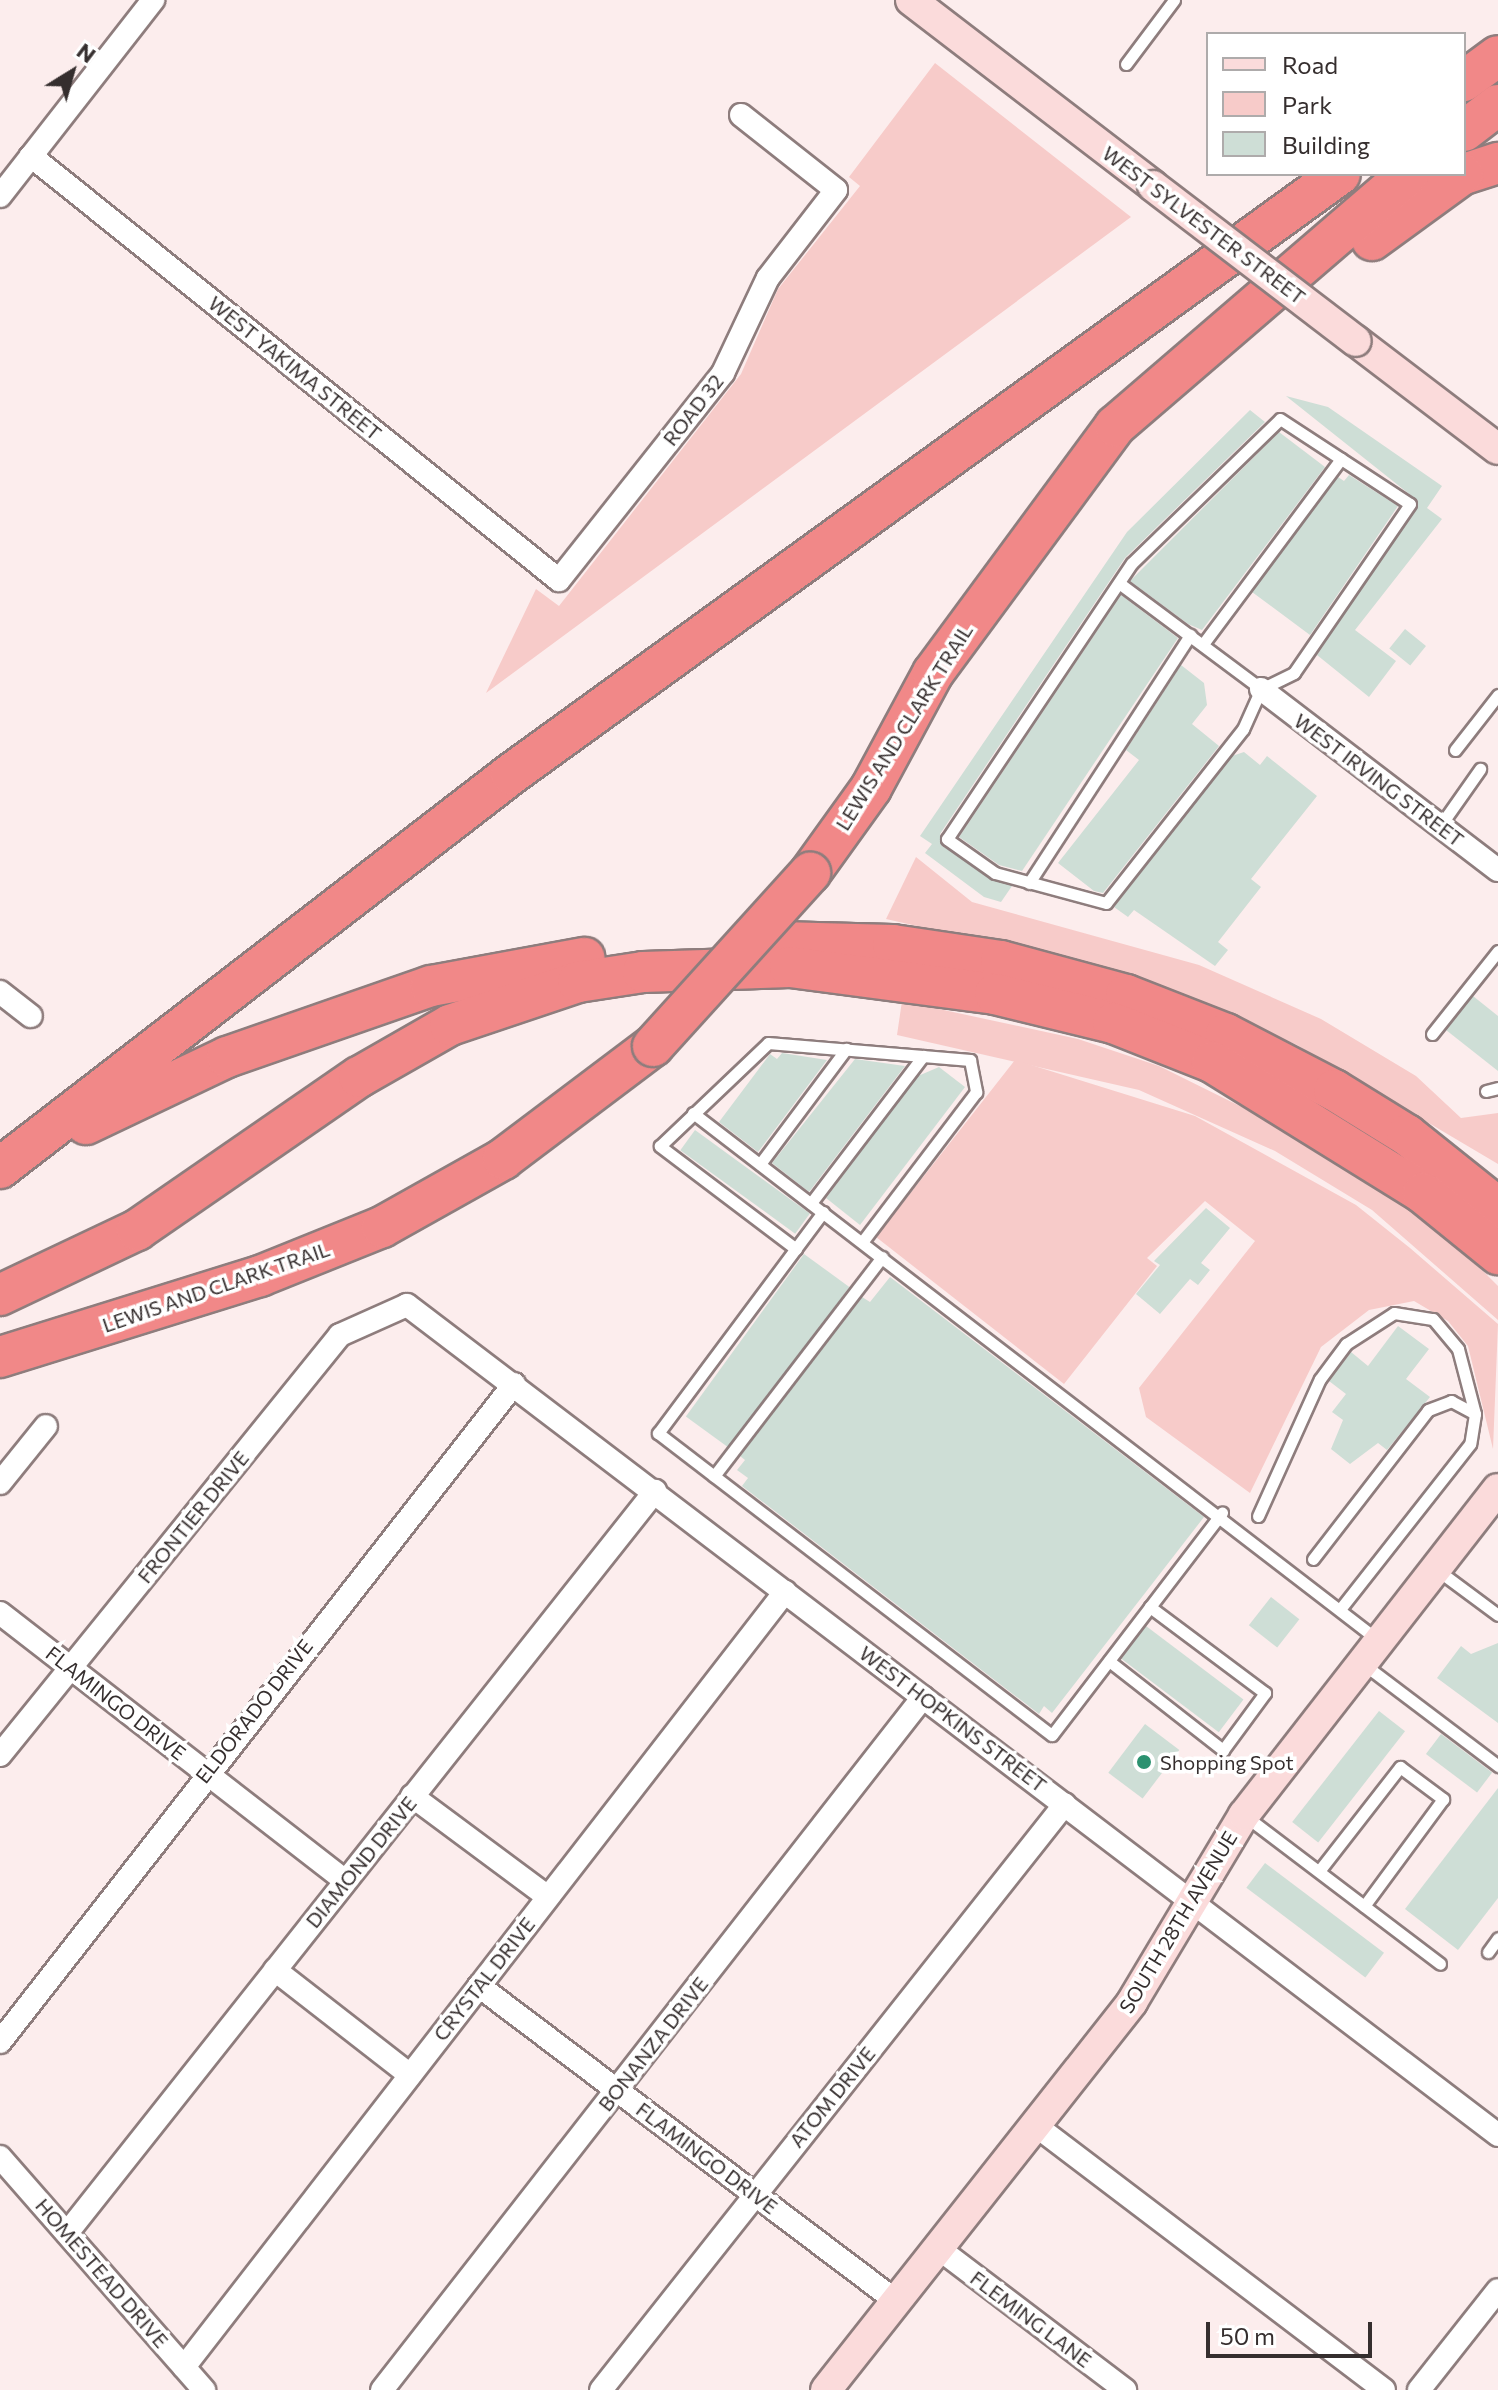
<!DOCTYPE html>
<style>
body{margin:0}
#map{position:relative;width:1498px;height:2390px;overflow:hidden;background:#fceded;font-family:Commissioner,sans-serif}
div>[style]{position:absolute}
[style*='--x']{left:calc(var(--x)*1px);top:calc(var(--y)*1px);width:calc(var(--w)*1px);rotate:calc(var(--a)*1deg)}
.green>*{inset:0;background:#f7cbc9}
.building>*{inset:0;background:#ceded6;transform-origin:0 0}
.roads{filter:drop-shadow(2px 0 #8e7d7d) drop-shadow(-2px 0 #8e7d7d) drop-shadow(0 2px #8e7d7d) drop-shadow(0 -2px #8e7d7d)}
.lane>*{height:11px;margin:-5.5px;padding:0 5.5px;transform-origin:5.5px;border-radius:5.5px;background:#fff}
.street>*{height:22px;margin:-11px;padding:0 11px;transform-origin:11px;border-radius:11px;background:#fff}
.secondary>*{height:30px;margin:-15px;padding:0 15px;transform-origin:15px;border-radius:15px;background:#fbdbdb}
.highway>*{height:40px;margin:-20px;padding:0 20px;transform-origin:20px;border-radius:20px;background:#f18888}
.bridges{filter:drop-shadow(2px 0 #8e7d7d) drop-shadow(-2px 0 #8e7d7d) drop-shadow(0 2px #8e7d7d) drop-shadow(0 -2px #8e7d7d)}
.secondary-bridge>*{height:30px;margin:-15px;padding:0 15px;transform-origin:15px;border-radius:15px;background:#fbdbdb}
.highway-bridge>*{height:40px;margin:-20px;padding:0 20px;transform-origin:20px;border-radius:20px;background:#f18888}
.dots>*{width:22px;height:22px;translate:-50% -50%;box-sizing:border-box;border:4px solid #fff;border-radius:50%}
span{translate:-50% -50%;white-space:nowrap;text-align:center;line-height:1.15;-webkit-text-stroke:7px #fff;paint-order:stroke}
.street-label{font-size:20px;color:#352e2e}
.poi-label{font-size:20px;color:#352e2e}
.left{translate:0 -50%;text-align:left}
.legend{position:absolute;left:1206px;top:32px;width:260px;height:144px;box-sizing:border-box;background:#fff;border:2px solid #aeabab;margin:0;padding:10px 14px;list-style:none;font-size:24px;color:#352e2e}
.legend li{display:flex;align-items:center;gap:16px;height:40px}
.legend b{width:40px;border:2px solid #aeabab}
.north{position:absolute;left:32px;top:32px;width:80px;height:80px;-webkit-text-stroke:6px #fff;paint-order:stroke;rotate:37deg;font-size:22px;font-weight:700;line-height:32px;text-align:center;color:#352e2e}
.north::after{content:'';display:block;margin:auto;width:28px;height:36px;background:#352e2e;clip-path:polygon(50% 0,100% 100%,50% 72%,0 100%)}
.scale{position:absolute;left:1206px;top:2322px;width:166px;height:36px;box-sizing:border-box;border:4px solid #352e2e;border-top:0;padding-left:10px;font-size:24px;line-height:28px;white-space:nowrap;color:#352e2e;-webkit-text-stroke:6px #fff;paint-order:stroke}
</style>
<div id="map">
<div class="green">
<i style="clip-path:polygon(935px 63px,1131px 217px,486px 693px,536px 589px,559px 606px,741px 374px,778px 289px,860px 186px,849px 177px)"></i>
<i style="clip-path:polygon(916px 857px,972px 902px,1199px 965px,1321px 1019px,1416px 1076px,1461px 1118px,1498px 1113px,1498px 1164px,1297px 1045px,1207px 1005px,1121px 972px,886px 919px)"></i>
<i style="clip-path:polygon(902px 1001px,1078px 1039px,1159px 1066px,1304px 1138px,1437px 1230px,1486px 1274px,1498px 1286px,1498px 1320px,1372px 1210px,1275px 1151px,1139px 1090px,897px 1035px)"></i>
<i style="clip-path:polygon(1015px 1060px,1195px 1116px,1356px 1205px,1410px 1248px,1498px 1324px,1493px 1449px,1468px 1346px,1448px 1321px,1414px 1301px,1369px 1310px,1321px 1347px,1250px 1493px,1146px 1417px,1139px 1388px,1255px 1241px,1205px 1201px,1147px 1258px,1157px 1266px,1064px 1384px,876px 1237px)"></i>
</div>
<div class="building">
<i style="clip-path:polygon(1286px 396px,1328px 407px,1442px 486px,1427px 508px,1442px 519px,1355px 630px,1396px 661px,1369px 697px,1317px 655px,1418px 501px)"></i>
<i style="clip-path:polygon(1250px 410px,1265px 422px,1125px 558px,940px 834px,942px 846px,1012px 886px,1001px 902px,984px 897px,925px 853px,932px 844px,920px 836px,1127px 532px)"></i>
<i style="clip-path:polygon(1279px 432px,1325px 467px,1202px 630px,1188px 624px,1130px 581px)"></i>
<i style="clip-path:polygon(1349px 475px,1398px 506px,1310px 635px,1252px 592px,1338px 477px,1344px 481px)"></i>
<i style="clip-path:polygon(1121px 595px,1178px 638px,1022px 871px,999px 865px,959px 837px)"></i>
<i style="left:1405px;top:629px;width:27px;height:25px;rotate:39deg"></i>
<i style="clip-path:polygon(1181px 665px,1204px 683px,1207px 705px,1192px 724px,1219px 746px,1103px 893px,1094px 891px,1058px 863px,1139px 760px,1126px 750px)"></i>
<i style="clip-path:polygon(1244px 752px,1260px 765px,1267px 756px,1317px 796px,1251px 879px,1261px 887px,1218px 942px,1228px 950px,1215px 966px,1134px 910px,1128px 917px,1114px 907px,1232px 756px)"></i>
<i style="clip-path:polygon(1473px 996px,1498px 1016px,1498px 1071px,1446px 1030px)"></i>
<i style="clip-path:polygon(782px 1053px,827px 1060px,758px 1152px,719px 1122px,770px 1054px,777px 1059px)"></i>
<i style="clip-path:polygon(855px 1059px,905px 1066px,809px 1192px,772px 1163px)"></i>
<i style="clip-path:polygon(939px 1067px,965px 1087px,860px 1225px,826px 1198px,918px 1076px)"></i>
<i style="left:695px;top:1130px;width:142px;height:25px;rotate:36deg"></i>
<i style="clip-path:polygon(1206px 1208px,1230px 1228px,1201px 1263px,1210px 1270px,1198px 1285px,1190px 1279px,1160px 1314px,1136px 1294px,1160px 1265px,1154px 1261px)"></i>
<i style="left:804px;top:1254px;width:56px;height:201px;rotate:36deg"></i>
<i style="clip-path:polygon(890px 1277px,1204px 1517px,1052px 1713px,1044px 1706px,1039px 1714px,742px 1486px,748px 1478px,737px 1470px,745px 1460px,740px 1456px,862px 1297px,870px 1302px)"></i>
<i style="clip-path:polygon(1398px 1326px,1429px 1349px,1406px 1379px,1430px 1397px,1387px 1450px,1378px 1443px,1350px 1464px,1331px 1449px,1343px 1420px,1332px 1412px,1346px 1394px,1329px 1381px,1351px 1352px,1368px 1366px)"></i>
<i style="left:1271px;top:1597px;width:36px;height:36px;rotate:38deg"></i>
<i style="left:1146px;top:1626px;width:122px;height:41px;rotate:37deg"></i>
<i style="clip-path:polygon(1498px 1643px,1498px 1723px,1437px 1678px,1461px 1646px,1471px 1654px)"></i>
<i style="left:1379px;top:1711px;width:33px;height:141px;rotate:38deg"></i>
<i style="left:1145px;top:1724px;width:43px;height:61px;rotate:37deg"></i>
<i style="left:1441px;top:1734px;width:64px;height:25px;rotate:37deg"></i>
<i style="clip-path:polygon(1498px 1788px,1498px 1898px,1458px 1950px,1405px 1909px)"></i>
<i style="left:1265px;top:1863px;width:149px;height:31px;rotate:37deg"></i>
</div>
<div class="roads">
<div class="lane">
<i style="--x:1126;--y:64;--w:80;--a:-53.1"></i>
<i style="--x:1280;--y:419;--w:155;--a:33.2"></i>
<i style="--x:1410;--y:504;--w:205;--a:124.5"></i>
<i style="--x:1294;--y:673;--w:37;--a:154"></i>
<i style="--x:1261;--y:689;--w:44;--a:114.2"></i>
<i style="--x:1243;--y:729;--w:221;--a:128.2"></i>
<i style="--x:1106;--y:903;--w:115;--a:-164.9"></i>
<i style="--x:995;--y:873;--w:59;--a:-144.7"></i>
<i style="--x:947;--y:839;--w:332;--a:-56.2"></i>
<i style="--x:1132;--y:563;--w:206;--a:-44.2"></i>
<i style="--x:1119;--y:583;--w:177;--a:36.7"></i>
<i style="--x:1203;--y:644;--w:231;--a:-53.3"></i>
<i style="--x:1455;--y:750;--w:70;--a:-52"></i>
<i style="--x:1440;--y:826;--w:70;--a:-54.9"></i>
<i style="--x:1029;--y:883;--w:296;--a:-57"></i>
<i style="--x:1432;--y:1034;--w:106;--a:-51.5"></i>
<i style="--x:1486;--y:1091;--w:12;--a:-14"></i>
<i style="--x:693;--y:1113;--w:864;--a:37.57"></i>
<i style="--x:760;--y:1164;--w:144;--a:-53.2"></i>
<i style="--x:811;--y:1203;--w:185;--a:-52.7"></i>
<i style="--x:823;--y:1212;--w:276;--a:126.7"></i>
<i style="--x:658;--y:1433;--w:496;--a:37.5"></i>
<i style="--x:1052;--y:1735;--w:280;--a:-52.6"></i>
<i style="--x:796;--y:1249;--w:171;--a:-142.9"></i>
<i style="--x:660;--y:1146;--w:149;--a:-43.6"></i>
<i style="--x:768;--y:1043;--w:203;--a:4.8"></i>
<i style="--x:970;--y:1060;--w:33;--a:79"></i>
<i style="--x:976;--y:1092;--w:188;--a:127.2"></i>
<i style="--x:714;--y:1476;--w:276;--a:-52.5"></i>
<i style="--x:1258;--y:1516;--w:150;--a:-65.7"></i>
<i style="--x:1320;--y:1379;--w:44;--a:-53.4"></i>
<i style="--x:1346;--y:1344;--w:57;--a:-32.9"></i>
<i style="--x:1394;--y:1313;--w:39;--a:9"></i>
<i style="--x:1433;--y:1319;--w:39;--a:50"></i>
<i style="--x:1458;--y:1349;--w:67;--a:75.3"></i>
<i style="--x:1475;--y:1414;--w:30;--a:99"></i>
<i style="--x:1470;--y:1444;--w:210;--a:128.2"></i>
<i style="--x:1313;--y:1559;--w:188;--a:-52.3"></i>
<i style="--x:1428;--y:1410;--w:25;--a:-21"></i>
<i style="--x:1451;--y:1401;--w:27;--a:28"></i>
<i style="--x:1436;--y:1569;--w:77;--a:36.6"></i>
<i style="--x:1109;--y:1661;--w:145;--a:38"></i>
<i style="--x:1223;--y:1750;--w:71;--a:-53.6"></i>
<i style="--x:1265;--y:1693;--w:144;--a:-143.2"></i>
<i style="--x:1362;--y:1663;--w:171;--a:37.1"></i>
<i style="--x:1244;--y:1815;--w:246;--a:37.2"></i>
<i style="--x:1319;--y:1871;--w:132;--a:-52.1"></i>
<i style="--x:1400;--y:1767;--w:54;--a:36.7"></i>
<i style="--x:1443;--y:1799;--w:133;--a:126.4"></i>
<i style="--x:1488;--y:1952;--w:17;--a:-54"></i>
</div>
<div class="street">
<i style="--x:31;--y:156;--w:677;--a:38.77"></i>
<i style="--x:559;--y:580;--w:264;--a:-51.6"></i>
<i style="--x:723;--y:373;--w:105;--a:-64.7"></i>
<i style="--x:768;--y:278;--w:111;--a:-52.3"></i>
<i style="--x:836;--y:190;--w:121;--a:-141.7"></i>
<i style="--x:0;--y:196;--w:249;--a:-52"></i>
<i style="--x:1261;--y:689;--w:298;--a:37.4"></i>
<i style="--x:0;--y:992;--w:39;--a:38"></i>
<i style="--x:0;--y:1483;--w:73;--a:-51.1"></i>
<i style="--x:0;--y:1613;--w:437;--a:37.8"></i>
<i style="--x:0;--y:1755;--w:540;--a:-51.01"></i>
<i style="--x:340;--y:1335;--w:73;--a:-24.1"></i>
<i style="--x:407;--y:1305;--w:1371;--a:37.26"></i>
<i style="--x:412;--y:1796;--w:169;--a:36.6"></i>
<i style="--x:275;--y:1970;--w:171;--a:37.9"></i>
<i style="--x:479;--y:1986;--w:523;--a:37.07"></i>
<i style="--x:0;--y:2042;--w:835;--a:-52"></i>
<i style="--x:1035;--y:2125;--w:438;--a:37.2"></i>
<i style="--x:0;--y:2157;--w:310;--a:48.8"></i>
<i style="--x:67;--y:2233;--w:947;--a:-51.6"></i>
<i style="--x:938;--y:2248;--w:235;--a:37.2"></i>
<i style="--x:184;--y:2367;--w:981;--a:-52.21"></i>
<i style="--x:382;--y:2390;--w:879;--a:-52.02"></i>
<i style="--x:601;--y:2390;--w:747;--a:-51.63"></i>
<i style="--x:1419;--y:2390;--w:127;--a:-51.7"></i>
</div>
<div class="secondary">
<i style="--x:911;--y:0;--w:305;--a:37.5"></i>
<i style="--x:1356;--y:341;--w:178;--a:37.3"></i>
<i style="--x:826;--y:2390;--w:494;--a:-51.7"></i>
<i style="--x:1132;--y:2002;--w:218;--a:-59.1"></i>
<i style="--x:1244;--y:1815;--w:413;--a:-52.1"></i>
</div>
<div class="highway">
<i style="--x:1464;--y:81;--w:42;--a:-36.3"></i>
<i style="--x:1464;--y:131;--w:43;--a:-37.4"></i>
<i style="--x:1464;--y:174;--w:36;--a:-18"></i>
<i style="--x:1372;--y:240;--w:112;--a:-36"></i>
<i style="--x:810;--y:873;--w:105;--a:-54.3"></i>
<i style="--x:871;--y:788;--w:131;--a:-61.7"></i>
<i style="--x:933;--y:673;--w:307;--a:-53.6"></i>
<i style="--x:1115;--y:426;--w:386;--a:-40.7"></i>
<i style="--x:780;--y:942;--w:113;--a:1.5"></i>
<i style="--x:893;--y:945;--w:109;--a:8.4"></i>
<i style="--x:1001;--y:961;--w:130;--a:15.2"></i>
<i style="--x:1126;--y:995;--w:107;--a:21.3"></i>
<i style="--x:1226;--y:1034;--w:122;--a:27.4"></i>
<i style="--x:1334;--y:1090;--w:86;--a:31.7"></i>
<i style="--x:1407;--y:1135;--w:117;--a:38.7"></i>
<i style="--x:86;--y:1124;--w:156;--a:-25.4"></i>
<i style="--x:227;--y:1057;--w:216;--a:-19.2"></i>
<i style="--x:431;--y:986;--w:156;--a:-10.4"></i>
<i style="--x:0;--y:1168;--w:645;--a:-37.63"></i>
<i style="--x:511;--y:774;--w:1023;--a:-35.9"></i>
<i style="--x:0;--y:1295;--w:152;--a:-25.4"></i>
<i style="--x:137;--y:1230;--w:270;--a:-34.6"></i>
<i style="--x:359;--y:1077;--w:105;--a:-29.7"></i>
<i style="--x:450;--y:1025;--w:135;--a:-18.6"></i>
<i style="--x:578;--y:982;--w:66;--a:-8.7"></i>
<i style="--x:643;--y:972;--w:147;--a:-1.9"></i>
<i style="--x:790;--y:967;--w:207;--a:7.5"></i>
<i style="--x:995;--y:994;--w:122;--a:13.8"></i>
<i style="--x:1113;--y:1023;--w:106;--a:21.5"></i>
<i style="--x:1212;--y:1062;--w:248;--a:31.8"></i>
<i style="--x:1423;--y:1193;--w:97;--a:39.1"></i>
<i style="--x:0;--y:1357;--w:272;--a:-17.3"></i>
<i style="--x:260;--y:1276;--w:131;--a:-21.9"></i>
<i style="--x:382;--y:1227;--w:139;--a:-29.3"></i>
<i style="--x:503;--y:1159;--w:188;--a:-37"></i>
</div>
</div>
<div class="bridges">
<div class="secondary-bridge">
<i style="--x:1153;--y:186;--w:255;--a:37.4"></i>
</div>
<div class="highway-bridge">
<i style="--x:653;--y:1046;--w:234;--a:-47.8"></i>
</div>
</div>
<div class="dots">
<i style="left:1144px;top:1762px;background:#2b9270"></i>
</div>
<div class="street-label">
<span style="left:1204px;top:225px;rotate:37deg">WEST SYLVESTER STREET</span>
<span style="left:295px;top:368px;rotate:39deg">WEST YAKIMA STREET</span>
<span style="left:693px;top:410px;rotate:-52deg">ROAD 32</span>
<span style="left:904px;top:727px;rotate:-58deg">LEWIS AND CLARK TRAIL</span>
<span style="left:1379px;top:780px;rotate:37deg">WEST IRVING STREET</span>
<span style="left:216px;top:1287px;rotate:-19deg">LEWIS AND CLARK TRAIL</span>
<span style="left:193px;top:1517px;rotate:-51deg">FRONTIER DRIVE</span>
<span style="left:116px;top:1703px;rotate:38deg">FLAMINGO DRIVE</span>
<span style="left:254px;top:1711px;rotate:-52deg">ELDORADO DRIVE</span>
<span style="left:953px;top:1719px;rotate:37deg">WEST HOPKINS STREET</span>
<span style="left:361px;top:1862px;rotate:-51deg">DIAMOND DRIVE</span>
<span style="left:1178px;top:1922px;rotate:-59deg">SOUTH 28TH AVENUE</span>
<span style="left:484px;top:1979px;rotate:-52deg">CRYSTAL DRIVE</span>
<span style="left:653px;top:2044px;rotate:-52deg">BONANZA DRIVE</span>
<span style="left:832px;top:2097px;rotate:-51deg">ATOM DRIVE</span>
<span style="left:707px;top:2158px;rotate:37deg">FLAMINGO DRIVE</span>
<span style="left:102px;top:2273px;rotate:49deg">HOMESTEAD DRIVE</span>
<span style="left:1031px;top:2319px;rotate:37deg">FLEMING LANE</span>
</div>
<div class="poi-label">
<span class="left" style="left:1160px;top:1762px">Shopping Spot</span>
</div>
<ul class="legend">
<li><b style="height:10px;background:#fbdbdb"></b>Road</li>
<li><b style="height:22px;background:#f7cbc9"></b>Park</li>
<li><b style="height:22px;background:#ceded6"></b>Building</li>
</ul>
<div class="north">N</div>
<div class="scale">50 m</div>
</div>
